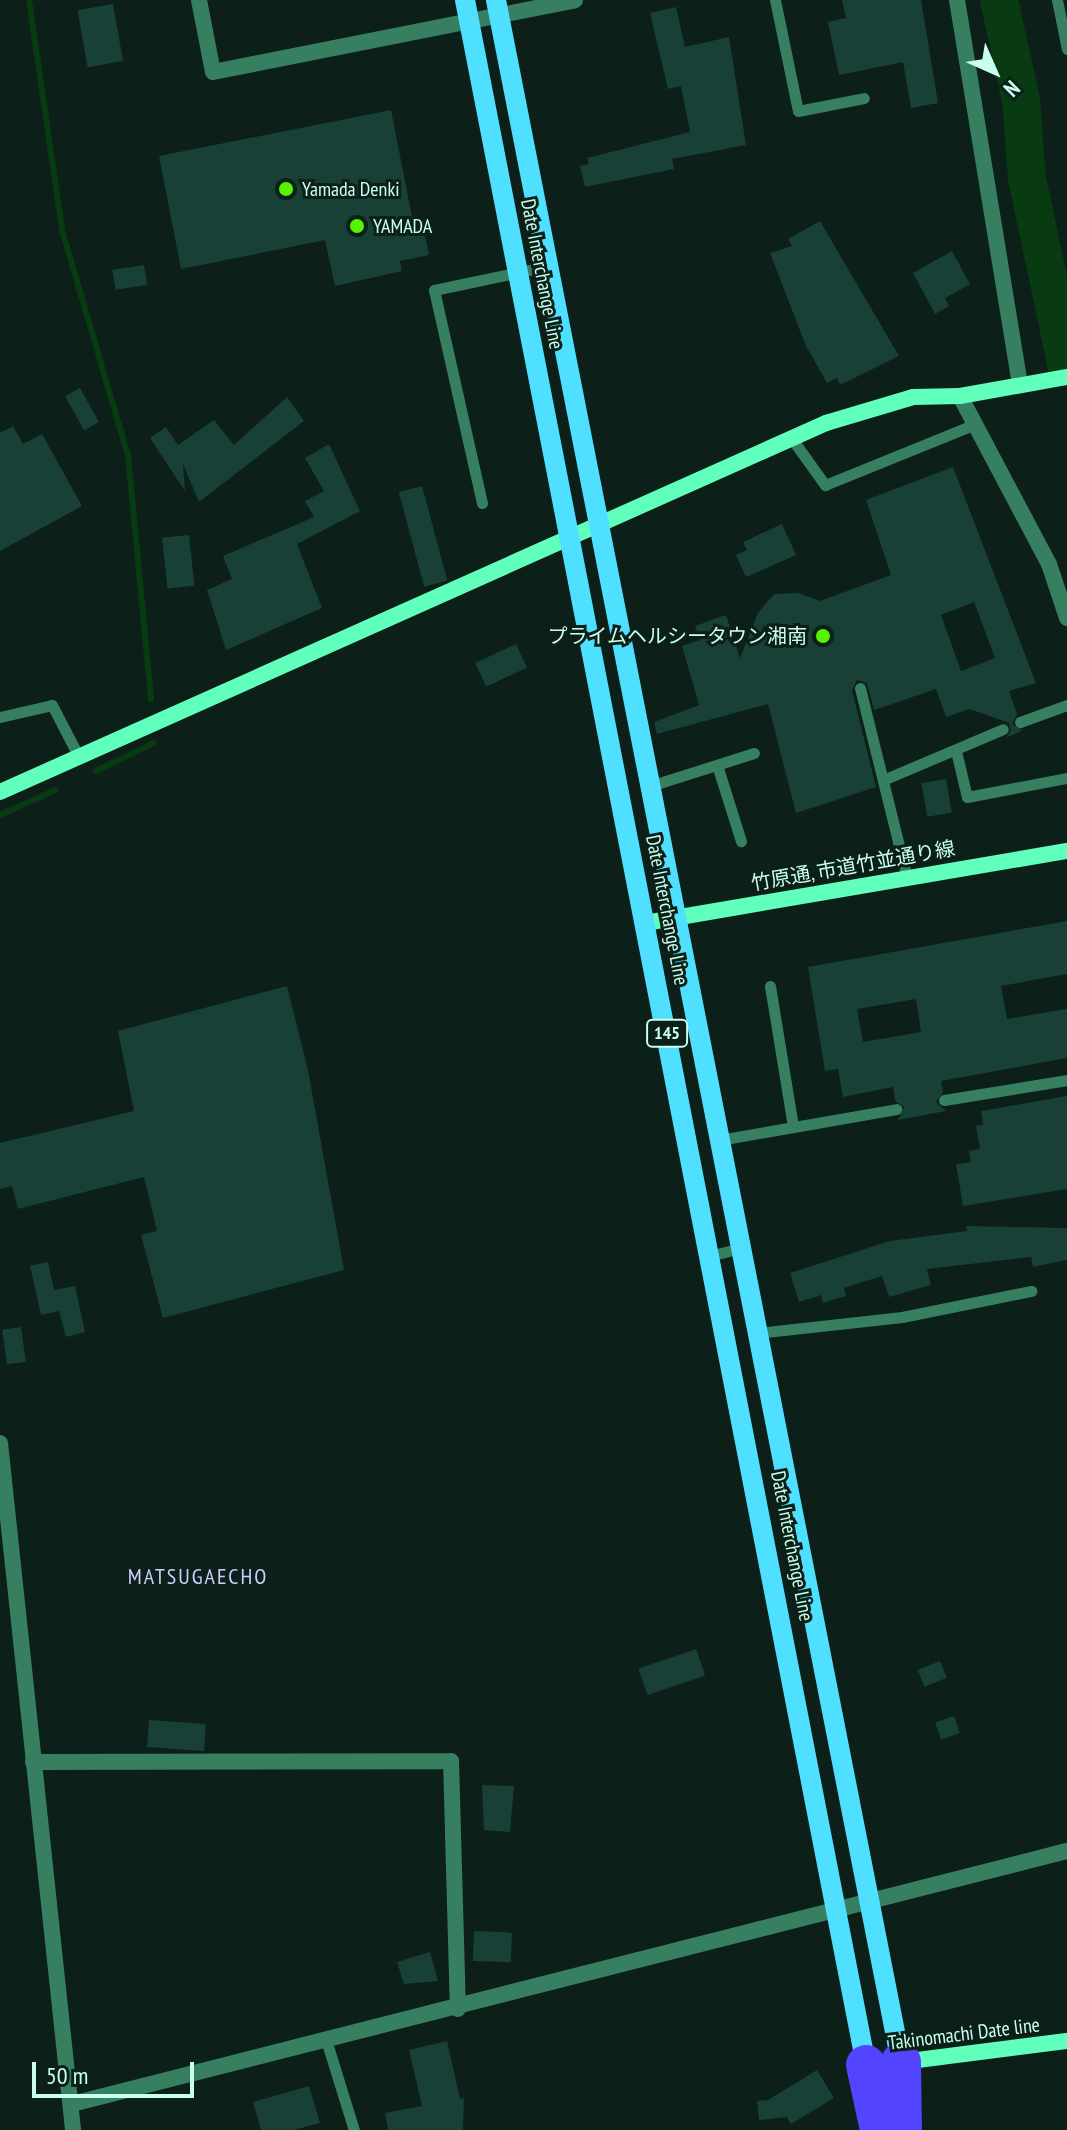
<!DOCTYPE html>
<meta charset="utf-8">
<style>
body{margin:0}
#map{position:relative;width:1067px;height:2130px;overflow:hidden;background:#0c1f19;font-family:"PT Sans Narrow","Noto Sans JP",sans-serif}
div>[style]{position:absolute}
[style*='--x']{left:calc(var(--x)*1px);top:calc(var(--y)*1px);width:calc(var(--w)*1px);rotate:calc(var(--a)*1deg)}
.stream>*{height:6px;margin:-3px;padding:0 3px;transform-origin:3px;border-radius:3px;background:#083b12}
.river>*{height:38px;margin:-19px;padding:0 19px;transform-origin:19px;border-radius:19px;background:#083b12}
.building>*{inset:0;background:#184036;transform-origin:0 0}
.lane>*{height:11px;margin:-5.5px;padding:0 5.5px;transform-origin:5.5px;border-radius:5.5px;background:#367f61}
.street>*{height:16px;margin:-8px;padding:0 8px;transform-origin:8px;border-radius:8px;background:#367f61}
.secondary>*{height:16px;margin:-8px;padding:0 8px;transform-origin:8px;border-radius:8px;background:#60ffbc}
.primary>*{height:20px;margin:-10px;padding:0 10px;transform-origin:10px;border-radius:10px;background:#50e0ff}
.highway>*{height:40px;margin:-20px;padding:0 20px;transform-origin:20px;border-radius:20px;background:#5244ff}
.dots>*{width:22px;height:22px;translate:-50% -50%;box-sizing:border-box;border:4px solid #0c1f19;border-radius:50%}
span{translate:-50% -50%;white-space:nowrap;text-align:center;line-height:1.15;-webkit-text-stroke:6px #0c1f19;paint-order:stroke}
.shield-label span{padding:2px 6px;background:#0c1f19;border:2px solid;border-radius:6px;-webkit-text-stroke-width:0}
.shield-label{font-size:18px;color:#c9ffed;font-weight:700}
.poi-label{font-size:20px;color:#c9ffed}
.left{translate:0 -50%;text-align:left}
.right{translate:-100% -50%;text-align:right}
.street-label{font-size:20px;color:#c9ffed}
.neighbourhood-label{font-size:22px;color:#cbd0ff;letter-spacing:2px}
.north{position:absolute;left:955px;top:32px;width:80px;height:80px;-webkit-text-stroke:6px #0c1f19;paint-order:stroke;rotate:135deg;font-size:22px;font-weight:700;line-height:32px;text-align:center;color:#c9ffed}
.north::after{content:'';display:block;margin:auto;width:28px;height:36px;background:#c9ffed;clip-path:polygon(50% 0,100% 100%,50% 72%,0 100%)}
.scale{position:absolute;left:32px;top:2062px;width:162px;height:36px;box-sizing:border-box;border:4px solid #c9ffed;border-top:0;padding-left:10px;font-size:24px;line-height:28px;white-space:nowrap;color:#c9ffed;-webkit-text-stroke:6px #0c1f19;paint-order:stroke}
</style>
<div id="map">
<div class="stream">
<i style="--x:29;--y:0;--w:232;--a:81.8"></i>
<i style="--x:62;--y:230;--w:234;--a:73.7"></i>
<i style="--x:128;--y:455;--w:245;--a:84.6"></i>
<i style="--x:96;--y:771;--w:64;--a:-25.8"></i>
<i style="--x:0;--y:815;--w:61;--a:-24.1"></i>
</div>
<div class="river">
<i style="--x:999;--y:0;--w:102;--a:77.6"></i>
<i style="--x:1021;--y:100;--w:78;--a:85.6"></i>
<i style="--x:1027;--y:178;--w:193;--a:78.1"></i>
</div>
<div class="building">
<i style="clip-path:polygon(842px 0,921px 0,938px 103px,911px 108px,903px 62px,839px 75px,828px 22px,846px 18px)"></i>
<i style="left:113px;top:4px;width:58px;height:36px;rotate:80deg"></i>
<i style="clip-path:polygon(676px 7px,685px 47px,729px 37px,746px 145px,672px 159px,674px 169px,585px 187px,580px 166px,589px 164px,587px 158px,690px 132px,681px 86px,668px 89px,650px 13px)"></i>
<i style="clip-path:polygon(391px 110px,415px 232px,424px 231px,429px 255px,400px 261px,402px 271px,335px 286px,325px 240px,181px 269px,159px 156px)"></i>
<i style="clip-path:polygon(820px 221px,899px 356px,840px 385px,837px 378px,827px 383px,806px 346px,770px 253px,792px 246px,788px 239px)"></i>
<i style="clip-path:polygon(952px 251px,970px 284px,945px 298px,949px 306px,935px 314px,913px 273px)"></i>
<i style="left:144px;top:265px;width:20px;height:32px;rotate:81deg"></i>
<i style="left:80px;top:388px;width:39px;height:17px;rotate:61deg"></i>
<i style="clip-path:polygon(287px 397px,304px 421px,199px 502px,183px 464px,185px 491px,150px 438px,166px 427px,178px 445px,214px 420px,234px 445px)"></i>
<i style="clip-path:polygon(13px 426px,23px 444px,42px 434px,82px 506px,0 551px,0 433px)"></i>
<i style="clip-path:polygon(329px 444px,360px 511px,297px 544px,322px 608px,226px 650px,207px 590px,232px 579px,223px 556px,314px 517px,305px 501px,324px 491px,305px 458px)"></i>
<i style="clip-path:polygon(evenodd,953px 467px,1036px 683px,1009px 691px,1017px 714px,1012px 724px,1023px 730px,1006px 738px,1011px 731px,1009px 723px,970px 709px,946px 717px,936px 689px,874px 710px,867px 683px,857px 680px,852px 690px,876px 787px,796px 813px,768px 704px,657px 734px,654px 722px,699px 705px,682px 646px,700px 640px,695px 626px,726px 615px,740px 658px,758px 613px,774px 594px,798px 593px,820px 601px,891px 575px,866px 500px,953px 467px,974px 602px,995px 658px,961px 671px,941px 615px,974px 602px)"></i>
<i style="left:422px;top:486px;width:98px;height:24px;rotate:75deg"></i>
<i style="clip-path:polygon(782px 524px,796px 555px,746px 577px,736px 555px,747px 550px,743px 542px)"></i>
<i style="left:189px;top:535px;width:51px;height:27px;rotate:84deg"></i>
<i style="left:516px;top:644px;width:26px;height:45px;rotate:65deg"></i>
<i style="left:946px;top:779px;width:34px;height:25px;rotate:80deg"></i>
<i style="clip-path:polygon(evenodd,1067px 921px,1067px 974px,1001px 986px,1007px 1019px,1067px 1009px,1067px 1058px,941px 1081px,943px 1092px,936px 1102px,946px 1111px,898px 1120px,904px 1107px,895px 1101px,893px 1087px,843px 1097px,838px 1069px,825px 1071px,808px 967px,1067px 921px,916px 999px,921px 1032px,863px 1042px,857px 1009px,916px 999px)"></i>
<i style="clip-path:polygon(287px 986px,308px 1070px,344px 1270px,163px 1318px,141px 1235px,157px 1231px,144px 1177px,18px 1209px,12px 1186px,0 1189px,0 1143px,134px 1111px,118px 1031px)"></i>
<i style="clip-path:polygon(1067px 1096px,1067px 1189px,963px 1206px,956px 1164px,971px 1162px,969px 1151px,980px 1149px,976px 1126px,983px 1125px,981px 1111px)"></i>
<i style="clip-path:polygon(966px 1226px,1067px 1228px,1067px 1260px,1033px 1267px,1031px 1257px,927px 1269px,931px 1285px,889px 1297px,882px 1276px,844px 1288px,846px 1296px,823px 1303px,821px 1295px,799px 1302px,790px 1273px,890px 1241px,967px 1231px)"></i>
<i style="clip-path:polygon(48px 1262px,54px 1290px,75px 1286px,85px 1332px,66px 1337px,59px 1311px,41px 1315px,30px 1266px)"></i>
<i style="left:21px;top:1327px;width:35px;height:19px;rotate:82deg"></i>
<i style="left:696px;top:1649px;width:28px;height:61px;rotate:71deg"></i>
<i style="left:940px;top:1661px;width:18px;height:24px;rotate:68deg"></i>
<i style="left:954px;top:1716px;width:18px;height:20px;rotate:71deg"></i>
<i style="left:149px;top:1720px;width:57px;height:27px;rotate:4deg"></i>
<i style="clip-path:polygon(482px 1785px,514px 1786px,510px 1832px,484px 1830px)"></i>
<i style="left:474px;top:1931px;width:38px;height:30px;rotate:2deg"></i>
<i style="clip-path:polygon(430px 1952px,438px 1981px,404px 1984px,397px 1962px)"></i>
<i style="clip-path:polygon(447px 2041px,460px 2099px,464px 2098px,463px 2130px,388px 2130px,385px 2113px,422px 2106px,409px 2050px)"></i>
<i style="clip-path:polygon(817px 2070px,834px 2098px,791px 2124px,787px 2117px,759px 2120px,757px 2101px,768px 2100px)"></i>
<i style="clip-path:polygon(309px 2086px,320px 2123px,294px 2130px,261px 2130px,253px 2102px)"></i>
</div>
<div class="lane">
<i style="--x:775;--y:0;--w:113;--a:78.3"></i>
<i style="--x:798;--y:111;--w:67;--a:-11.1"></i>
<i style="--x:1057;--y:0;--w:50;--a:78.5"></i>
<i style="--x:792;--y:439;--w:57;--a:54.3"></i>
<i style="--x:825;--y:485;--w:162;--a:-22.1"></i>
<i style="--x:482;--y:503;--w:218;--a:-102.7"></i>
<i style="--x:434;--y:290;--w:116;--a:-11.9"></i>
<i style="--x:860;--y:688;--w:196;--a:76.1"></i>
<i style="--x:0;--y:717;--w:53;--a:-13"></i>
<i style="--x:52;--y:705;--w:59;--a:62.6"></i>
<i style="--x:1020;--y:722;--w:50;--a:-19.9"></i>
<i style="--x:956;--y:751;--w:47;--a:76.6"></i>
<i style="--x:967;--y:797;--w:102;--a:-10.8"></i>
<i style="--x:717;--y:765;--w:80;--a:72.5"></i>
<i style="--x:883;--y:780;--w:130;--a:-23"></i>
<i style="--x:650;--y:786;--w:109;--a:-17.6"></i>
<i style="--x:770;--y:986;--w:142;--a:80.7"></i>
<i style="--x:944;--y:1100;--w:125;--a:-9.2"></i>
<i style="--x:719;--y:1140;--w:180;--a:-9.9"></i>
<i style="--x:710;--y:1256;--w:31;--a:-15"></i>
<i style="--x:757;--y:1333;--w:146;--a:-6.3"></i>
<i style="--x:902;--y:1317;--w:132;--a:-11.4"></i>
<i style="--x:327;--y:2043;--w:91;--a:72.8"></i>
</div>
<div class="street">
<i style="--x:199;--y:0;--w:73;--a:79"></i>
<i style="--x:213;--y:72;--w:369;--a:-11.2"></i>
<i style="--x:957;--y:0;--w:389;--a:80.7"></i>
<i style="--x:960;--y:396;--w:190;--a:62.1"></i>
<i style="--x:1049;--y:564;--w:57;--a:71.6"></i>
<i style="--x:0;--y:1443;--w:691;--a:83.93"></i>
<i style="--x:33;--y:1762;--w:418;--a:-0.1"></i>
<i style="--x:451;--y:1761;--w:248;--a:88.4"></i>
<i style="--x:72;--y:2104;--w:1027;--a:-14.27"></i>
</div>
<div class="secondary">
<i style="--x:0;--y:792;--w:905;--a:-24.07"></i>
<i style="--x:826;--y:423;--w:91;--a:-16.6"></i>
<i style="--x:913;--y:397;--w:47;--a:-1.2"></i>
<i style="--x:960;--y:396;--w:109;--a:-10.1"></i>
<i style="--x:645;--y:923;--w:428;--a:-9.7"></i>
<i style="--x:902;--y:2062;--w:166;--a:-7.3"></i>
</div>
<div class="primary">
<i style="--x:465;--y:0;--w:2104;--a:79.01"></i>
<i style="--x:496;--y:0;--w:2101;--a:78.89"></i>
</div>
<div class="highway">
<i style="--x:901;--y:2062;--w:68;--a:89.2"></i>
<i style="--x:866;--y:2065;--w:66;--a:77.8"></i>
</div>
<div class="dots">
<i style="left:286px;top:189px;background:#55f400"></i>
<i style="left:357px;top:226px;background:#55f400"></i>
<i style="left:823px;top:636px;background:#55f400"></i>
</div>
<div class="shield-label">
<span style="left:667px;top:1033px">145</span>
</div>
<div class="poi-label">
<span class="left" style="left:302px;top:189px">Yamada Denki</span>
<span class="left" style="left:373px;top:226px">YAMADA</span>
<span class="right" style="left:807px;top:636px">プライムヘルシータウン湘南</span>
</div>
<div class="street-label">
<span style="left:542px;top:274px;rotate:79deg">Date Interchange Line</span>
<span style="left:853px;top:866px;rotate:-10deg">竹原通, 市道竹並通り線</span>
<span style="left:667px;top:910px;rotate:79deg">Date Interchange Line</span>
<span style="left:792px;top:1546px;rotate:79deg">Date Interchange Line</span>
<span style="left:964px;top:2034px;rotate:-7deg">Takinomachi Date line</span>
</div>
<div class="neighbourhood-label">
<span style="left:198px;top:1577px">MATSUGAECHO</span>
</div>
<div class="north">N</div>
<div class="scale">50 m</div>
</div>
